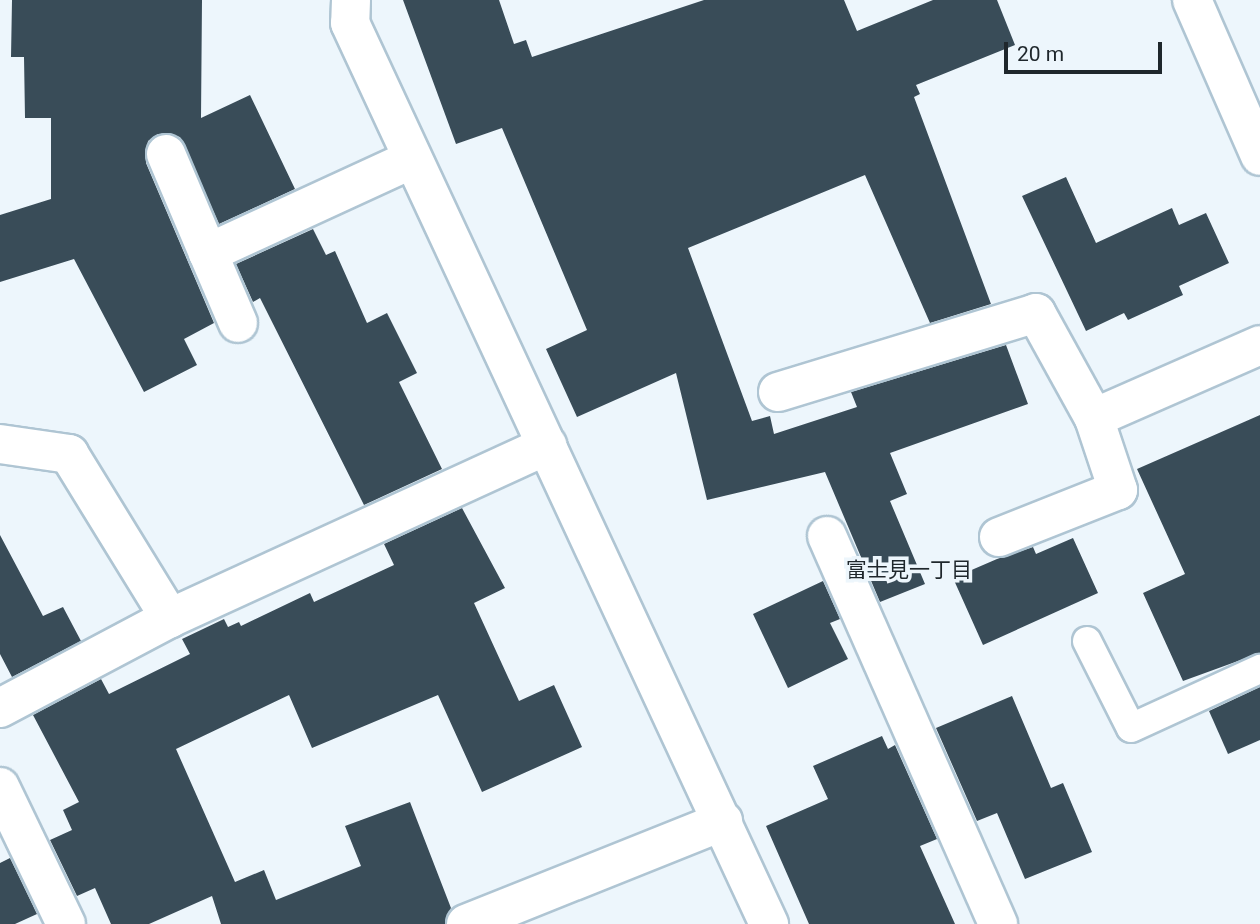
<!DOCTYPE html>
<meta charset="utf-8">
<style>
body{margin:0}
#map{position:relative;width:1260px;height:924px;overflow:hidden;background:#edf6fc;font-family:Roboto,"Noto Sans JP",sans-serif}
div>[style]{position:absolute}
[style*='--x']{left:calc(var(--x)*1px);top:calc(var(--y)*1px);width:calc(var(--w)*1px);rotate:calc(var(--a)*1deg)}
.building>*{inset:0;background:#394c58}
.roads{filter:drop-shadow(2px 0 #afc5d3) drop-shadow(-2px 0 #afc5d3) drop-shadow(0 2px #afc5d3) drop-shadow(0 -2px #afc5d3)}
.service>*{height:28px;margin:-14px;padding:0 14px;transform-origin:14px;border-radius:14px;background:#fff}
.minor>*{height:38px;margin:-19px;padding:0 19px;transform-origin:19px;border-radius:19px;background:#fff}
.tertiary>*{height:38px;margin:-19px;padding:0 19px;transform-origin:19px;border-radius:19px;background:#fff}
span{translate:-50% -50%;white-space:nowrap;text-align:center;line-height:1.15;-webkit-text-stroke:7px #edf6fc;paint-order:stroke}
.neighbourhood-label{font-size:21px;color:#1f272c}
.scale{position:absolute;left:1004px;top:42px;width:158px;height:32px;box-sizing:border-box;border:4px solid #1f272c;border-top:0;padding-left:9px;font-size:21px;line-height:24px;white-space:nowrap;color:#1f272c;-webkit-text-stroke:5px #edf6fc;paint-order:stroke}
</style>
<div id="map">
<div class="building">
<i style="clip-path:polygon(12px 0,202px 0,201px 118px,250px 95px,295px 189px,219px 224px,180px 137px,158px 134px,148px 141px,146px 163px,214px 323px,184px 339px,197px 365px,144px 392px,74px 259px,0 282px,0 215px,51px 199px,51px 118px,25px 118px,24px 57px,11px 57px)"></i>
<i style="clip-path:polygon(403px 0,499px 0,514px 44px,526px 40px,532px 57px,704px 0,844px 0,857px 31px,933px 0,997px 0,1015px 45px,916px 85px,920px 94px,914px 97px,991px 304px,930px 323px,865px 175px,688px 248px,752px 421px,770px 416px,774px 434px,857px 407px,851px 392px,1006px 345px,1028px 404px,890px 453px,907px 494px,890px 501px,925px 584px,880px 602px,825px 472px,707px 500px,676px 373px,577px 417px,546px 349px,587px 330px,502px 128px,456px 144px)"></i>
<i style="clip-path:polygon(1066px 177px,1096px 243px,1172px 208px,1179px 225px,1206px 213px,1229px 263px,1179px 286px,1183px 295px,1128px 320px,1124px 313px,1086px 331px,1022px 196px)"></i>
<i style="clip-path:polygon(313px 229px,326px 255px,335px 251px,367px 323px,387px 313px,417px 373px,399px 382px,442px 469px,364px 505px,260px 298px,253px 302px,236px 264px)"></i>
<i style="clip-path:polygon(1260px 415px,1260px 653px,1183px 681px,1143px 593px,1185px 574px,1137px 469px)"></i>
<i style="clip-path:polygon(462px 508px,505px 588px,474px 603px,519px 701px,554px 685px,582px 747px,482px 792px,438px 695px,312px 748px,289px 695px,176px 749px,235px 882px,264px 870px,276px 900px,361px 866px,345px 826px,410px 802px,451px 908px,445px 924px,221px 924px,212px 896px,149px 924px,111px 924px,95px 888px,77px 896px,50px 840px,72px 830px,63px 810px,79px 802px,33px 715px,101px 679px,109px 694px,190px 654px,182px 639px,224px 619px,228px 627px,239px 622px,241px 626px,310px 593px,314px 602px,394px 565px,384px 544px)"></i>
<i style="clip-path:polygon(0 535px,43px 616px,63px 607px,81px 641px,12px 677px,0 654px)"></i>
<i style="clip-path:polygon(1073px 538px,1098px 593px,983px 645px,953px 578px,997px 559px,1033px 547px,1036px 554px)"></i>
<i style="clip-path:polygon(823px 581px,840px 619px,830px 623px,848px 659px,788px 688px,753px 614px)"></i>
<i style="clip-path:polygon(1260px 687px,1260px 740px,1228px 754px,1209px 711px)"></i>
<i style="clip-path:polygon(1012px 696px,1051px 788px,1063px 783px,1092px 852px,1025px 879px,997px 813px,977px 821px,936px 728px)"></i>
<i style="clip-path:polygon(882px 736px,888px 749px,895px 745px,937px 839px,920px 846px,955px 924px,809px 924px,766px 826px,828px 799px,813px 766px)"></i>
<i style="clip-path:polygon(10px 858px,37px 914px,15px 924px,0 924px,0 863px)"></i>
</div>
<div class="roads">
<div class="service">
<i style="--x:1087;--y:641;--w:97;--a:63.2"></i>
<i style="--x:1131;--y:728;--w:142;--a:-24.6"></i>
</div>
<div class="minor">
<i style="--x:351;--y:0;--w:23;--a:92"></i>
<i style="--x:350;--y:23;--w:994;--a:65.06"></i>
<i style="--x:166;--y:154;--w:108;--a:67"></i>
<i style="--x:208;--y:253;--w:225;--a:-24.7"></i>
<i style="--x:208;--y:253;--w:76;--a:66.8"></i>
<i style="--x:778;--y:392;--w:270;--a:-17"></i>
<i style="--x:1036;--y:313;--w:120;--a:61.1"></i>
<i style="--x:1094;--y:418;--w:76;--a:71.6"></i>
<i style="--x:1118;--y:490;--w:128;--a:158.4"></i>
<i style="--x:1094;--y:418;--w:181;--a:-23.7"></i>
<i style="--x:0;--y:444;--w:70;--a:8.2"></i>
<i style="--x:69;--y:454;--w:193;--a:58.4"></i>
<i style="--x:827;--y:536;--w:424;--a:66.2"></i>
<i style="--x:0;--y:708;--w:192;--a:-27.9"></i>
<i style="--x:170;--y:618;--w:415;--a:-24.6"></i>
<i style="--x:0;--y:787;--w:152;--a:64.3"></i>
<i style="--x:466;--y:924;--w:277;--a:-21.8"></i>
</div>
<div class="tertiary">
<i style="--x:1192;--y:0;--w:170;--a:66.4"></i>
</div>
</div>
<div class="neighbourhood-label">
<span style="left:909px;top:570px">富士見一丁目</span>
</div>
<div class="scale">20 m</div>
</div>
